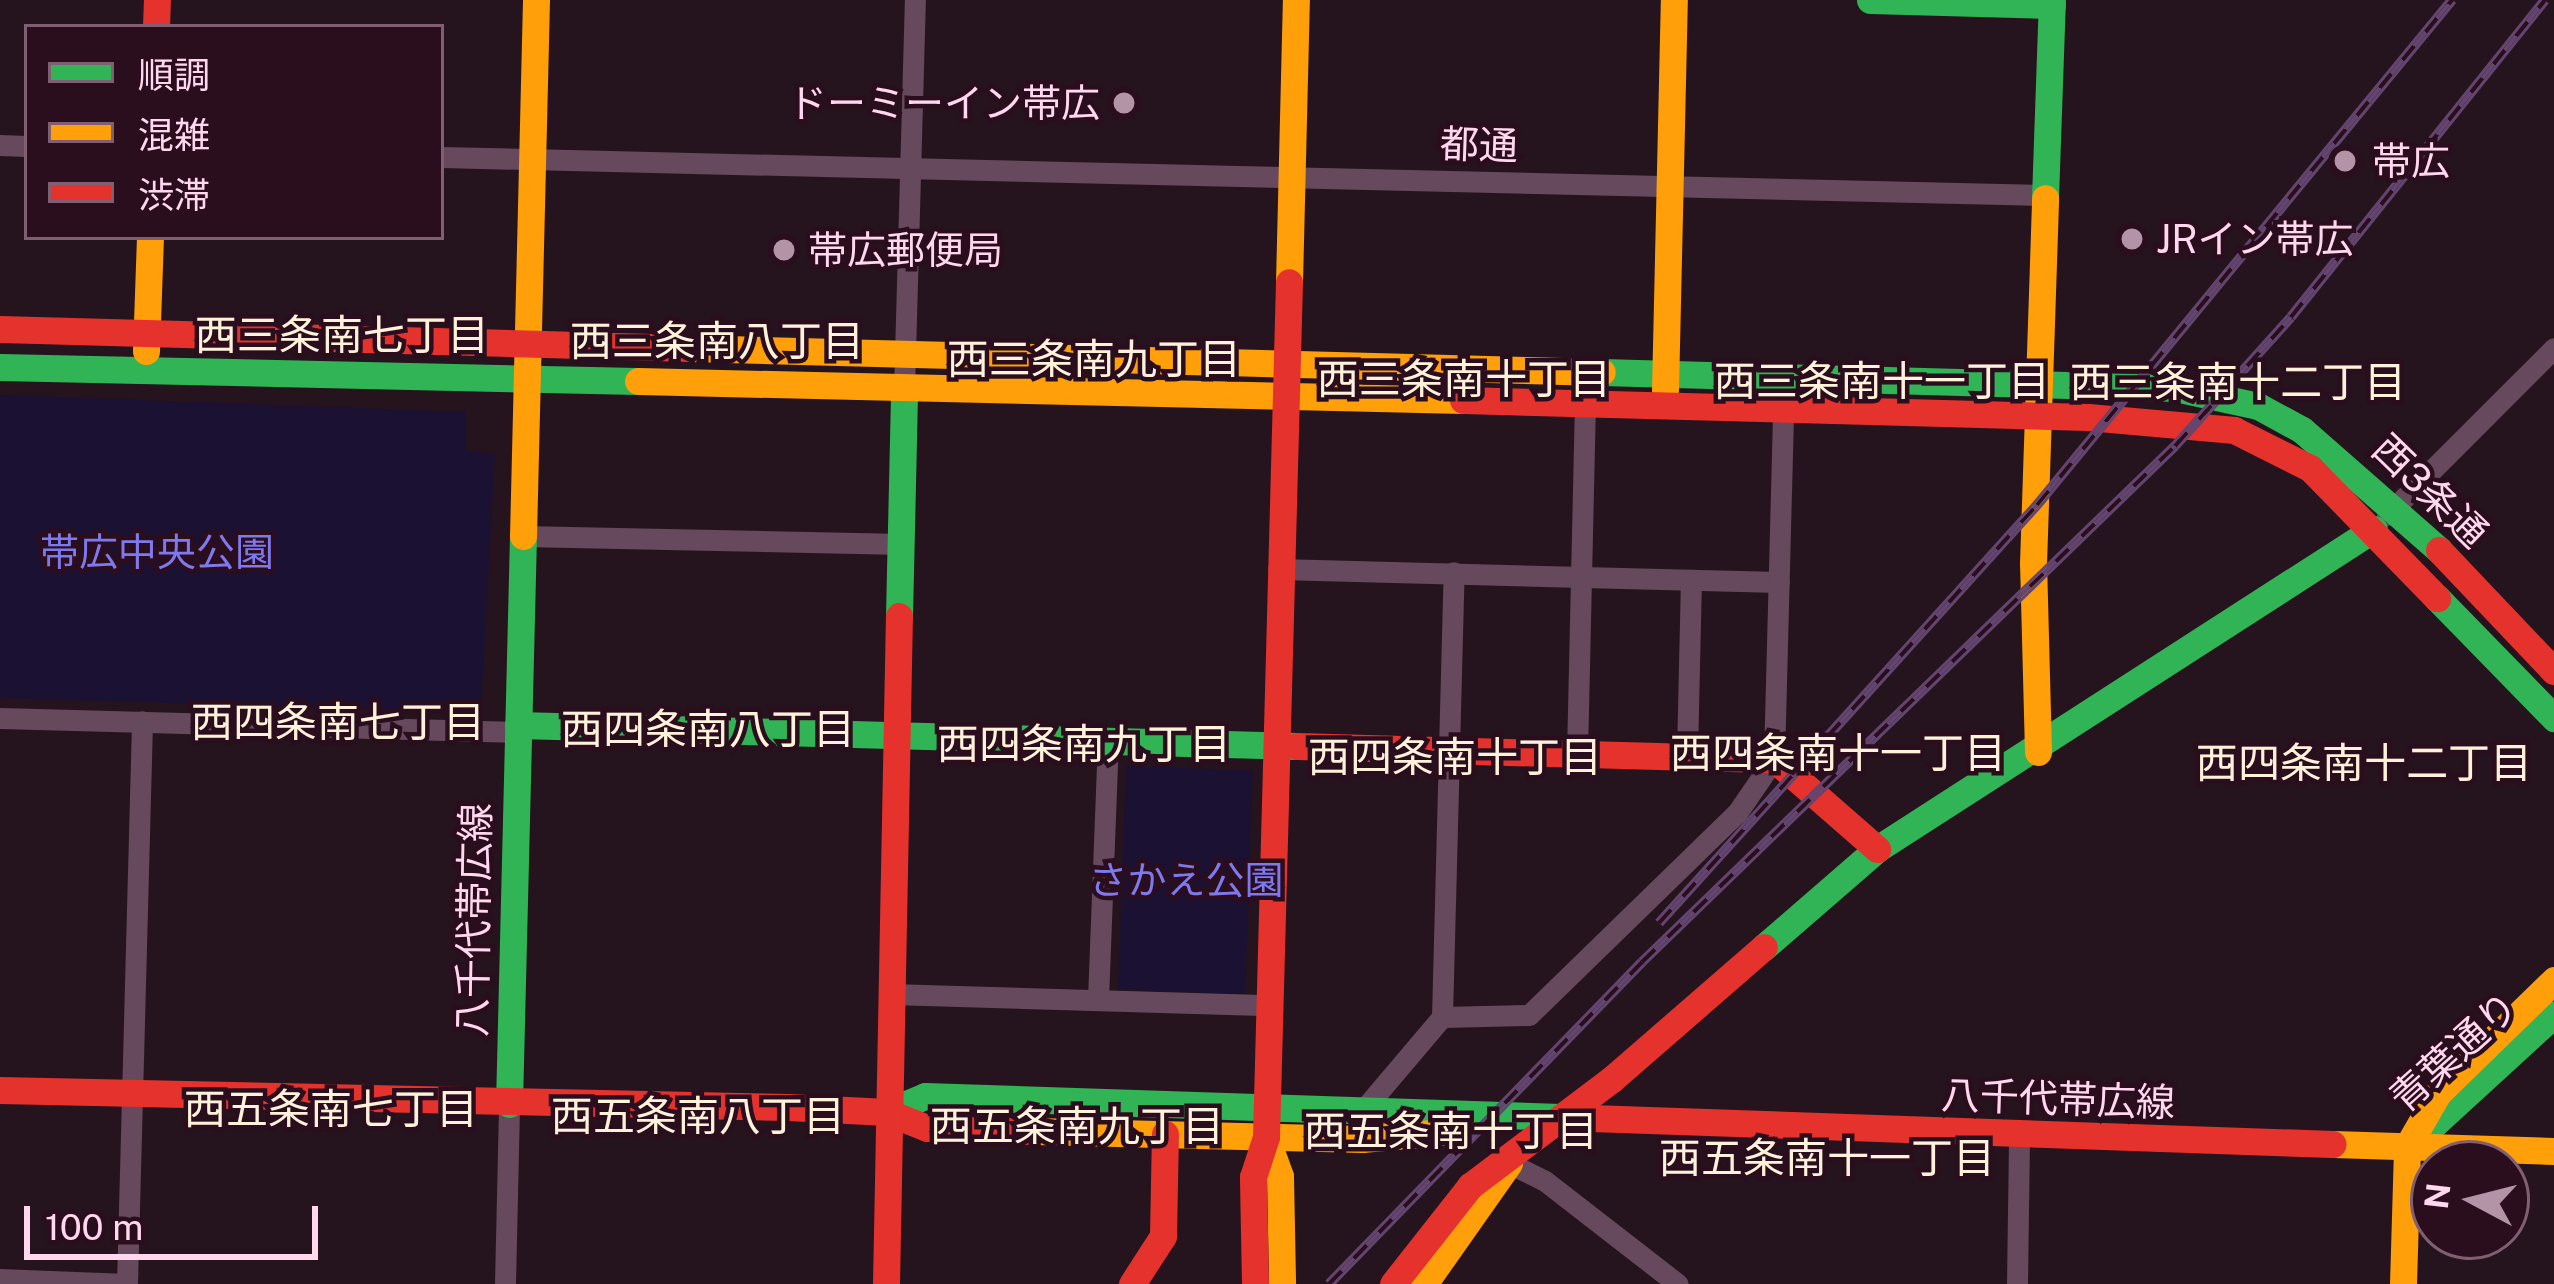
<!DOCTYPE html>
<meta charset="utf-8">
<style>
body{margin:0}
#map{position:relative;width:2554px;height:1284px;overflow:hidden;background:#25141d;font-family:"Public Sans","Noto Sans JP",sans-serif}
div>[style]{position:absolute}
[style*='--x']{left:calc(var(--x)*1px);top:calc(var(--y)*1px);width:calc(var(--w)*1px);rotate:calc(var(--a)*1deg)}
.green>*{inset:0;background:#1b1133;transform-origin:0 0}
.street>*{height:21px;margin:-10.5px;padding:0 10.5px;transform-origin:10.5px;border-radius:10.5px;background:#66495c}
.fast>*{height:27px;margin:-13.5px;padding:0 13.5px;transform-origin:13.5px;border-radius:13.5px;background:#30b455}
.slow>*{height:27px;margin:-13.5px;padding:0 13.5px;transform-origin:13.5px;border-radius:13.5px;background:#ff9f0a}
.jam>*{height:27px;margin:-13.5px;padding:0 13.5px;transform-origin:13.5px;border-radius:13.5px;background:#e5322d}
.rail>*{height:10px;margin-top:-5px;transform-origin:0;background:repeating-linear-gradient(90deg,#2b0e1e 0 18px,#63456f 0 36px);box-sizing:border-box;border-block:3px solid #63456f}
.dots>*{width:33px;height:33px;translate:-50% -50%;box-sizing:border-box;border:6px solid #2b0e1e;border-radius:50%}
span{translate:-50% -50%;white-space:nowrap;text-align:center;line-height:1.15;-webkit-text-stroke:9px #2b0e1e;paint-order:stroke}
.poi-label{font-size:39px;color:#ffd8ef}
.right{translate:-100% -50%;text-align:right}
.left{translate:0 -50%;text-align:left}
.street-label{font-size:39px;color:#ffd8ef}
.park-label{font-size:39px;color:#7d79f0}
.neighbourhood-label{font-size:42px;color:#fff2da}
.legend{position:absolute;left:24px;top:24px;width:420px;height:216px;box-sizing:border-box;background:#2b0e1e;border:3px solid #805f72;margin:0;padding:15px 21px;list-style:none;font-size:36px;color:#ffd8ef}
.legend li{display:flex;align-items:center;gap:24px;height:60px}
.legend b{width:60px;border:3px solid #805f72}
.north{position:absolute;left:2410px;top:1140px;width:120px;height:120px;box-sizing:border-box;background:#2b0e1e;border:3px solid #805f72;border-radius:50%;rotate:277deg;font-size:33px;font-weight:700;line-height:48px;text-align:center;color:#ffd8ef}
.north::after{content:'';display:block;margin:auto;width:42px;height:54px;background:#b393a6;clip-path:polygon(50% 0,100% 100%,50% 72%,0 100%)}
.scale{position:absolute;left:24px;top:1206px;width:294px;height:54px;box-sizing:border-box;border:6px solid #ffd8ef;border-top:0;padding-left:15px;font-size:36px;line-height:42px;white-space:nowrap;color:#ffd8ef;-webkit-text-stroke:9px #2b0e1e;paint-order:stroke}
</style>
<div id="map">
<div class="green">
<i style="clip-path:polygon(0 395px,465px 412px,466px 451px,495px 454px,481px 712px,0 698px)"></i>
<i style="left:1126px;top:766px;width:127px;height:224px;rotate:2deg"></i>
</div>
<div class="street">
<i style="--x:0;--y:145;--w:27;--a:2"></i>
<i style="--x:441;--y:157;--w:1605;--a:1.36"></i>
<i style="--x:904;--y:390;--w:390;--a:-88.4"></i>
<i style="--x:2387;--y:515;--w:236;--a:-45"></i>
<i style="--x:522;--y:536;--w:381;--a:1.2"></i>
<i style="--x:1278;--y:569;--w:501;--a:1.49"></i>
<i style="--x:0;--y:718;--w:518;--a:1.55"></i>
<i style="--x:1577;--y:754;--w:351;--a:-88.7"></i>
<i style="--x:1687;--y:754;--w:174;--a:-88.7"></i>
<i style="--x:890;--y:994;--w:380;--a:1.7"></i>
<i style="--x:1098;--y:999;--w:260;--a:-87.8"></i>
<i style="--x:1442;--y:1017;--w:87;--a:-1.3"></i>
<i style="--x:1529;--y:1015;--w:290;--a:-44.2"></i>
<i style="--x:1737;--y:813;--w:65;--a:-55.6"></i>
<i style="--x:1774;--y:759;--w:350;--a:-88.5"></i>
<i style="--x:1364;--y:1109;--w:121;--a:-49.7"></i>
<i style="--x:1442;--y:1017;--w:445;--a:-88.5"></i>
<i style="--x:1509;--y:1163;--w:40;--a:26.6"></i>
<i style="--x:1545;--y:1181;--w:168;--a:37.8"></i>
<i style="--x:0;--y:1279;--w:127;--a:2.3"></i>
<i style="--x:127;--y:1284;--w:563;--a:-88.47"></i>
<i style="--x:505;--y:1284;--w:180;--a:-88.7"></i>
<i style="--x:2017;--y:1284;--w:147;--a:-89.2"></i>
</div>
<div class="fast">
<i style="--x:1870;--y:0;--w:182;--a:1.6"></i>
<i style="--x:2045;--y:198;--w:198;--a:-88"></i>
<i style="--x:0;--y:367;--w:638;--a:1.26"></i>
<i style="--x:1602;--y:372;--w:573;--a:1.6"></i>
<i style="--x:2175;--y:388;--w:85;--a:12.2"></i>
<i style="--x:2258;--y:406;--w:50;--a:28.6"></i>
<i style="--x:2302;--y:430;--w:182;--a:41.2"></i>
<i style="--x:2437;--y:598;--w:168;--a:45.7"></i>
<i style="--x:899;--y:616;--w:226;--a:-88.7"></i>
<i style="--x:518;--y:725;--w:779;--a:1.54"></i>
<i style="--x:1764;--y:947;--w:150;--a:-40.9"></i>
<i style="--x:1877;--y:849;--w:591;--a:-32.78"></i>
<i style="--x:509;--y:1104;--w:568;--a:-88.59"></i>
<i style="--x:887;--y:1112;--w:41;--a:-22.8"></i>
<i style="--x:925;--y:1096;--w:666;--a:1.89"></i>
<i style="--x:2421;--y:1136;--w:180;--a:-42.5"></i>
</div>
<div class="slow">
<i style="--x:1289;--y:282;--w:282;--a:-88.6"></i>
<i style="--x:689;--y:348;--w:913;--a:1.51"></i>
<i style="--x:146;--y:351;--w:114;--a:-88"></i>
<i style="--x:638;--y:381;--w:825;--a:1.32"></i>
<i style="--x:1665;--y:390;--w:390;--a:-88.7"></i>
<i style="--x:523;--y:536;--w:536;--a:-88.61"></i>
<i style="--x:2038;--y:752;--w:188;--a:-91.5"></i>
<i style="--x:2033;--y:564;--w:366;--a:-88.1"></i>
<i style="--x:1035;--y:1131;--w:327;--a:1.4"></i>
<i style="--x:1362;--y:1139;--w:102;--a:-5"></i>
<i style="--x:1266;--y:1137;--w:41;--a:70.3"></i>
<i style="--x:1280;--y:1176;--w:108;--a:88.9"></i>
<i style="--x:2333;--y:1144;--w:221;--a:1.8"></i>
<i style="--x:1424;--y:1284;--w:148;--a:-54.9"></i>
<i style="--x:2403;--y:1284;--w:137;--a:-88.3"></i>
<i style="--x:2407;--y:1147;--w:62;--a:-60.1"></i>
<i style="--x:2438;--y:1093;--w:162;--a:-44.2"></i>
</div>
<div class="jam">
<i style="--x:156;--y:27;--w:27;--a:-88"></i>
<i style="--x:0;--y:329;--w:689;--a:1.58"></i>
<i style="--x:1463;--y:400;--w:625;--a:1.56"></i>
<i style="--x:2088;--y:417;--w:147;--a:5.1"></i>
<i style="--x:2234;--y:430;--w:85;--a:26.6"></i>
<i style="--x:2310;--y:468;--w:182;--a:45.7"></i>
<i style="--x:2439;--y:550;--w:167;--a:46.5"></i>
<i style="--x:1297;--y:746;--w:477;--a:1.6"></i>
<i style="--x:1774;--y:759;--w:137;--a:41.1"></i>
<i style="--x:0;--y:1090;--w:788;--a:1.24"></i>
<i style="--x:788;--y:1107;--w:99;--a:2.9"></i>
<i style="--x:887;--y:1112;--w:43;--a:21.8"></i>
<i style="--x:927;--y:1128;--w:108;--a:1.6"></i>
<i style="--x:1591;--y:1118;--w:742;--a:2.01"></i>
<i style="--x:886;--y:1284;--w:668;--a:-88.89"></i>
<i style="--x:1132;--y:1284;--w:57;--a:-57.1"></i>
<i style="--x:1163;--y:1236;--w:102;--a:-88.9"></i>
<i style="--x:1255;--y:1284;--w:107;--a:-91.1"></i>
<i style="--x:1253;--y:1177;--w:42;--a:-72"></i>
<i style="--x:1266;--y:1137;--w:855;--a:-88.46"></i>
<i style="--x:1393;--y:1284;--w:125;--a:-51.8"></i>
<i style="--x:1470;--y:1186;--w:178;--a:-37"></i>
<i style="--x:1612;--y:1079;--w:201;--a:-41"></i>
</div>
<div class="rail">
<i style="--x:1659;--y:923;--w:564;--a:-47.88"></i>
<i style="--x:2037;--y:505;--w:654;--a:-50.59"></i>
<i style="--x:1329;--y:1284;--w:449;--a:-45.8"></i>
<i style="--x:1642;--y:962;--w:742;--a:-44.07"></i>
<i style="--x:2175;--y:446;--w:173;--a:-48"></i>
<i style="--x:2291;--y:317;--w:406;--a:-51.3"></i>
</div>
<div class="dots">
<i style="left:1124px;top:103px;background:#b393a6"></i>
<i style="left:2345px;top:161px;background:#b393a6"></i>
<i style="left:2132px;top:239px;background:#b393a6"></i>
<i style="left:784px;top:250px;background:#b393a6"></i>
</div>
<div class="poi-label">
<span class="right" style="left:1100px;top:103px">ドーミーイン帯広</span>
<span class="left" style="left:2372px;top:161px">帯広</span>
<span class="left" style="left:2156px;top:239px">JRイン帯広</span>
<span class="left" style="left:808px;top:250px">帯広郵便局</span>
</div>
<div class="street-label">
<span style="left:1479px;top:145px;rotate:2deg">都通</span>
<span style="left:2430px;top:491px;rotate:44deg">西3条通</span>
<span style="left:474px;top:920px;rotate:-89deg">八千代帯広線</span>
<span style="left:2454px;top:1052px;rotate:-42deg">青葉通り</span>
<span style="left:2058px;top:1099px;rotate:2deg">八千代帯広線</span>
</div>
<div class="park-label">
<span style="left:157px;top:552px">帯広中央公園</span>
<span style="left:1186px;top:880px">さかえ公園</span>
</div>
<div class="neighbourhood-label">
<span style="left:342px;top:335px">西三条南七丁目</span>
<span style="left:717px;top:341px">西三条南八丁目</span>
<span style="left:1094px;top:359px">西三条南九丁目</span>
<span style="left:1464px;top:379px">西三条南十丁目</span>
<span style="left:1882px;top:381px">西三条南十一丁目</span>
<span style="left:2238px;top:382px">西三条南十二丁目</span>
<span style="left:338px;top:722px">西四条南七丁目</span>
<span style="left:708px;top:729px">西四条南八丁目</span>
<span style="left:1084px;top:744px">西四条南九丁目</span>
<span style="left:1838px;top:753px">西四条南十一丁目</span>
<span style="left:1455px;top:757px">西四条南十丁目</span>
<span style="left:2364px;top:763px">西四条南十二丁目</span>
<span style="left:331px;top:1109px">西五条南七丁目</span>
<span style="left:698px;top:1116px">西五条南八丁目</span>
<span style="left:1077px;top:1126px">西五条南九丁目</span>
<span style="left:1451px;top:1131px">西五条南十丁目</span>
<span style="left:1827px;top:1158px">西五条南十一丁目</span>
</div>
<ul class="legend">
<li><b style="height:15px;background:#30b455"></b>順調</li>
<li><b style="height:15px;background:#ff9f0a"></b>混雑</li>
<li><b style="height:15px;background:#e5322d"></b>渋滞</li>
</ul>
<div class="north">N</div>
<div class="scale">100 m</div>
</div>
